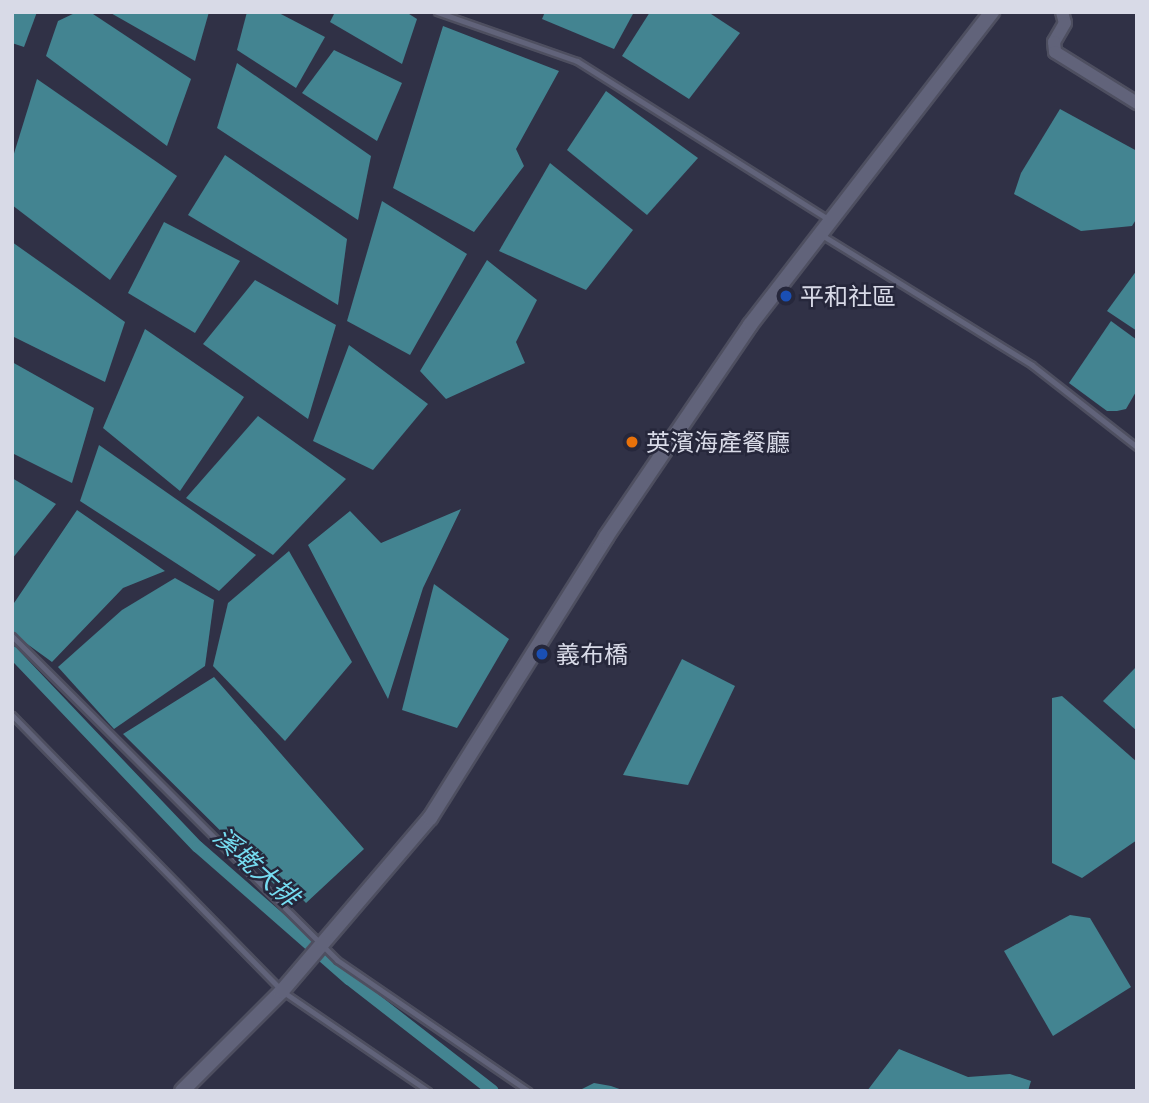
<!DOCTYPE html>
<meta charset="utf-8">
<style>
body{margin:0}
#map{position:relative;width:1149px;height:1103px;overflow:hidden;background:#303146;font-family:"Golos Text","Noto Sans TC",sans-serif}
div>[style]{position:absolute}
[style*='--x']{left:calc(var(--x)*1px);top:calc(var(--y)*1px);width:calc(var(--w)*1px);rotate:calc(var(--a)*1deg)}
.water>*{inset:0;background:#438491}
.canal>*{height:12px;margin:-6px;padding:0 6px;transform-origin:6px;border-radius:6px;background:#438491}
.roads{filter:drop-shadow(2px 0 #4e4f60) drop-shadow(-2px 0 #4e4f60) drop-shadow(0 2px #4e4f60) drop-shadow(0 -2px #4e4f60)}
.service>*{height:5px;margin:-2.5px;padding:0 2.5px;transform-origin:2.5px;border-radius:2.5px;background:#61637a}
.tertiary>*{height:12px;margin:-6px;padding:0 6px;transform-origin:6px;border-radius:6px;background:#61637a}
.secondary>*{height:14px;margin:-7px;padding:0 7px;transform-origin:7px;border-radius:7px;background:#61637a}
.dots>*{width:19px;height:19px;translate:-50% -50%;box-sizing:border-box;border:4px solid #26273b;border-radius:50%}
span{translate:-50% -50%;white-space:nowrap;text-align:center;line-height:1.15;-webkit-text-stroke:5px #26273b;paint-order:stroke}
.poi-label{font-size:24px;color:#d8dae7}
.left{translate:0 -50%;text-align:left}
.water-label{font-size:26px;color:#76dcf1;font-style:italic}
.frame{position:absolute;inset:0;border:14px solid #d8dae7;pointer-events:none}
</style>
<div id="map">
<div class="water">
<i style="clip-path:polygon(12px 12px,37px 12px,24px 47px,12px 43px)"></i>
<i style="clip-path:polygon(77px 12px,90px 12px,191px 79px,167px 146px,46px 56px,58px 21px)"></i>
<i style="clip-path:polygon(109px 12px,209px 12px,195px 61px)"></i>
<i style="clip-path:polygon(247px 12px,277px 12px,325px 37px,296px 88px,237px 50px)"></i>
<i style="clip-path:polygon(335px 12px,406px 12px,417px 19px,402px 64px,330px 22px)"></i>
<i style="clip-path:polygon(545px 12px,634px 12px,614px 49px,542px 19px)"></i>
<i style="clip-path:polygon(650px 12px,708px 12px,740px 33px,689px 99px,622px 56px)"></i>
<i style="clip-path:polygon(443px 26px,559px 71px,516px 149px,524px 166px,474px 232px,393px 188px)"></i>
<i style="clip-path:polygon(334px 50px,402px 83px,377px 141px,302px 93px)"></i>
<i style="clip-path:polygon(237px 63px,371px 156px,358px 220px,217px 128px)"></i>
<i style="clip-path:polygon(37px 79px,177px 176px,110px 280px,12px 205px,12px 160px)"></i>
<i style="clip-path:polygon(606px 91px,698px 158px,647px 215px,567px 150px)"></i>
<i style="clip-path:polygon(1060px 109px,1137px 151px,1137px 218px,1132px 226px,1081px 231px,1014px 194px,1021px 173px)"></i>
<i style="clip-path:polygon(225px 155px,347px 239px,338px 305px,188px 215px)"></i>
<i style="clip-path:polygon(550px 163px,633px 230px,586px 290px,499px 251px)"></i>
<i style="clip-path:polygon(382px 201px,467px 254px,410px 355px,347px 321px)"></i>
<i style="clip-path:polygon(164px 222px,240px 261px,195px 333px,128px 293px)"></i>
<i style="clip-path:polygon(12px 242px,125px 322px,105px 382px,12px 336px)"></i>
<i style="clip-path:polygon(487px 260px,537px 300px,516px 342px,525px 363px,446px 399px,420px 371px)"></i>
<i style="clip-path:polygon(1137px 270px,1137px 331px,1107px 311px)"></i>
<i style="clip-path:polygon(255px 280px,336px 325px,308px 419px,203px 344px)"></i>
<i style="clip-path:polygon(1111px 321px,1137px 340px,1137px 390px,1126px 409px,1117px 411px,1107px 411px,1069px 383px)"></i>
<i style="clip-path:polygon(145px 329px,244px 397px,180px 491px,103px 428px)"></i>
<i style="clip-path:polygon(349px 345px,428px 404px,373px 470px,313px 441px)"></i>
<i style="clip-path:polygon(12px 362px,94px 408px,72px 483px,12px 453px)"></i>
<i style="clip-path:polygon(258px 416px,346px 479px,273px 555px,186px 498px)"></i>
<i style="clip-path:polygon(99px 445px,256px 555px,219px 591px,80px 501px)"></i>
<i style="clip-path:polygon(12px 478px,56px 504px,12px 559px)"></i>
<i style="clip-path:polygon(461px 509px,423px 588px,388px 699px,308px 545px,350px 511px,381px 543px)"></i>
<i style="clip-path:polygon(77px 510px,165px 571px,123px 588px,52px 662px,12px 633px,12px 606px)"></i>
<i style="clip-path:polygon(289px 551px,352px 662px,285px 741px,213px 666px,228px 603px)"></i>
<i style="clip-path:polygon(175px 578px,214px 600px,205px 666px,114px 729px,58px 667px,122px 610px)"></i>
<i style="clip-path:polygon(434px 584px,509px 639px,457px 728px,402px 710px)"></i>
<i style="clip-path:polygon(682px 659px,735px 686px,688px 785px,623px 775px)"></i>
<i style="clip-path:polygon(1137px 666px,1137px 731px,1103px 701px)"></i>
<i style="clip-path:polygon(214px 677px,364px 849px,306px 903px,279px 875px,274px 884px,123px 734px)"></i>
<i style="clip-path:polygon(1062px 696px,1137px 762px,1137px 840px,1082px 878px,1052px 863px,1052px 698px)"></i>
<i style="clip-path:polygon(1070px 915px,1090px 918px,1131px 987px,1053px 1036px,1004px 951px)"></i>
<i style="clip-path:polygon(899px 1049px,968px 1077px,1010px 1074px,1031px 1081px,1028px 1091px,867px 1091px)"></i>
<i style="clip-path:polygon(594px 1083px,611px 1086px,625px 1091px,578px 1091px)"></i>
</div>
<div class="canal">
<i style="--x:12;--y:652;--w:269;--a:46.4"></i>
<i style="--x:198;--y:847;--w:201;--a:41.2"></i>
<i style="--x:349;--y:979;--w:182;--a:37.9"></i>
</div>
<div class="roads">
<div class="service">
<i style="--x:437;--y:12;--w:148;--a:19.3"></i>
<i style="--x:577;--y:61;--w:298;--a:32.2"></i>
<i style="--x:820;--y:234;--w:249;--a:31.7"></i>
<i style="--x:1032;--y:365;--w:133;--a:38"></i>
<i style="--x:12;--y:636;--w:459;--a:44.9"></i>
<i style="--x:337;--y:960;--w:232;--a:34.4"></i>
<i style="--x:12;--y:715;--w:386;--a:45.6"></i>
<i style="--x:282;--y:991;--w:177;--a:34.4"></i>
</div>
<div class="tertiary">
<i style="--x:1062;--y:12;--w:11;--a:75"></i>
<i style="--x:1065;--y:23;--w:22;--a:120"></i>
<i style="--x:1054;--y:42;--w:10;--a:84"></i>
<i style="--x:1055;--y:52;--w:97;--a:31.9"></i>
</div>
<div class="secondary">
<i style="--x:182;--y:1091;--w:141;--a:-45"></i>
<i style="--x:282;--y:991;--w:228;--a:-49.5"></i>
<i style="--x:430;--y:818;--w:332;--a:-57.9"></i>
<i style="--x:606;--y:537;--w:256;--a:-55.8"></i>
<i style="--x:750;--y:325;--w:396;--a:-52.3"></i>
</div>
</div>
<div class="dots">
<i style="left:786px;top:296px;background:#1a4fb4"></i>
<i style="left:632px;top:442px;background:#e8710a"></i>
<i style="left:542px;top:654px;background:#1a4fb4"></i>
</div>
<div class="poi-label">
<span class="left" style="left:800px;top:296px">平和社區</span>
<span class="left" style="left:646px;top:442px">英濱海產餐廳</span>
<span class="left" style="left:556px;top:654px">義布橋</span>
</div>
<div class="water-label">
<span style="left:256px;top:867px;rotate:42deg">溪墘大排</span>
</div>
<div class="frame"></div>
</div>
